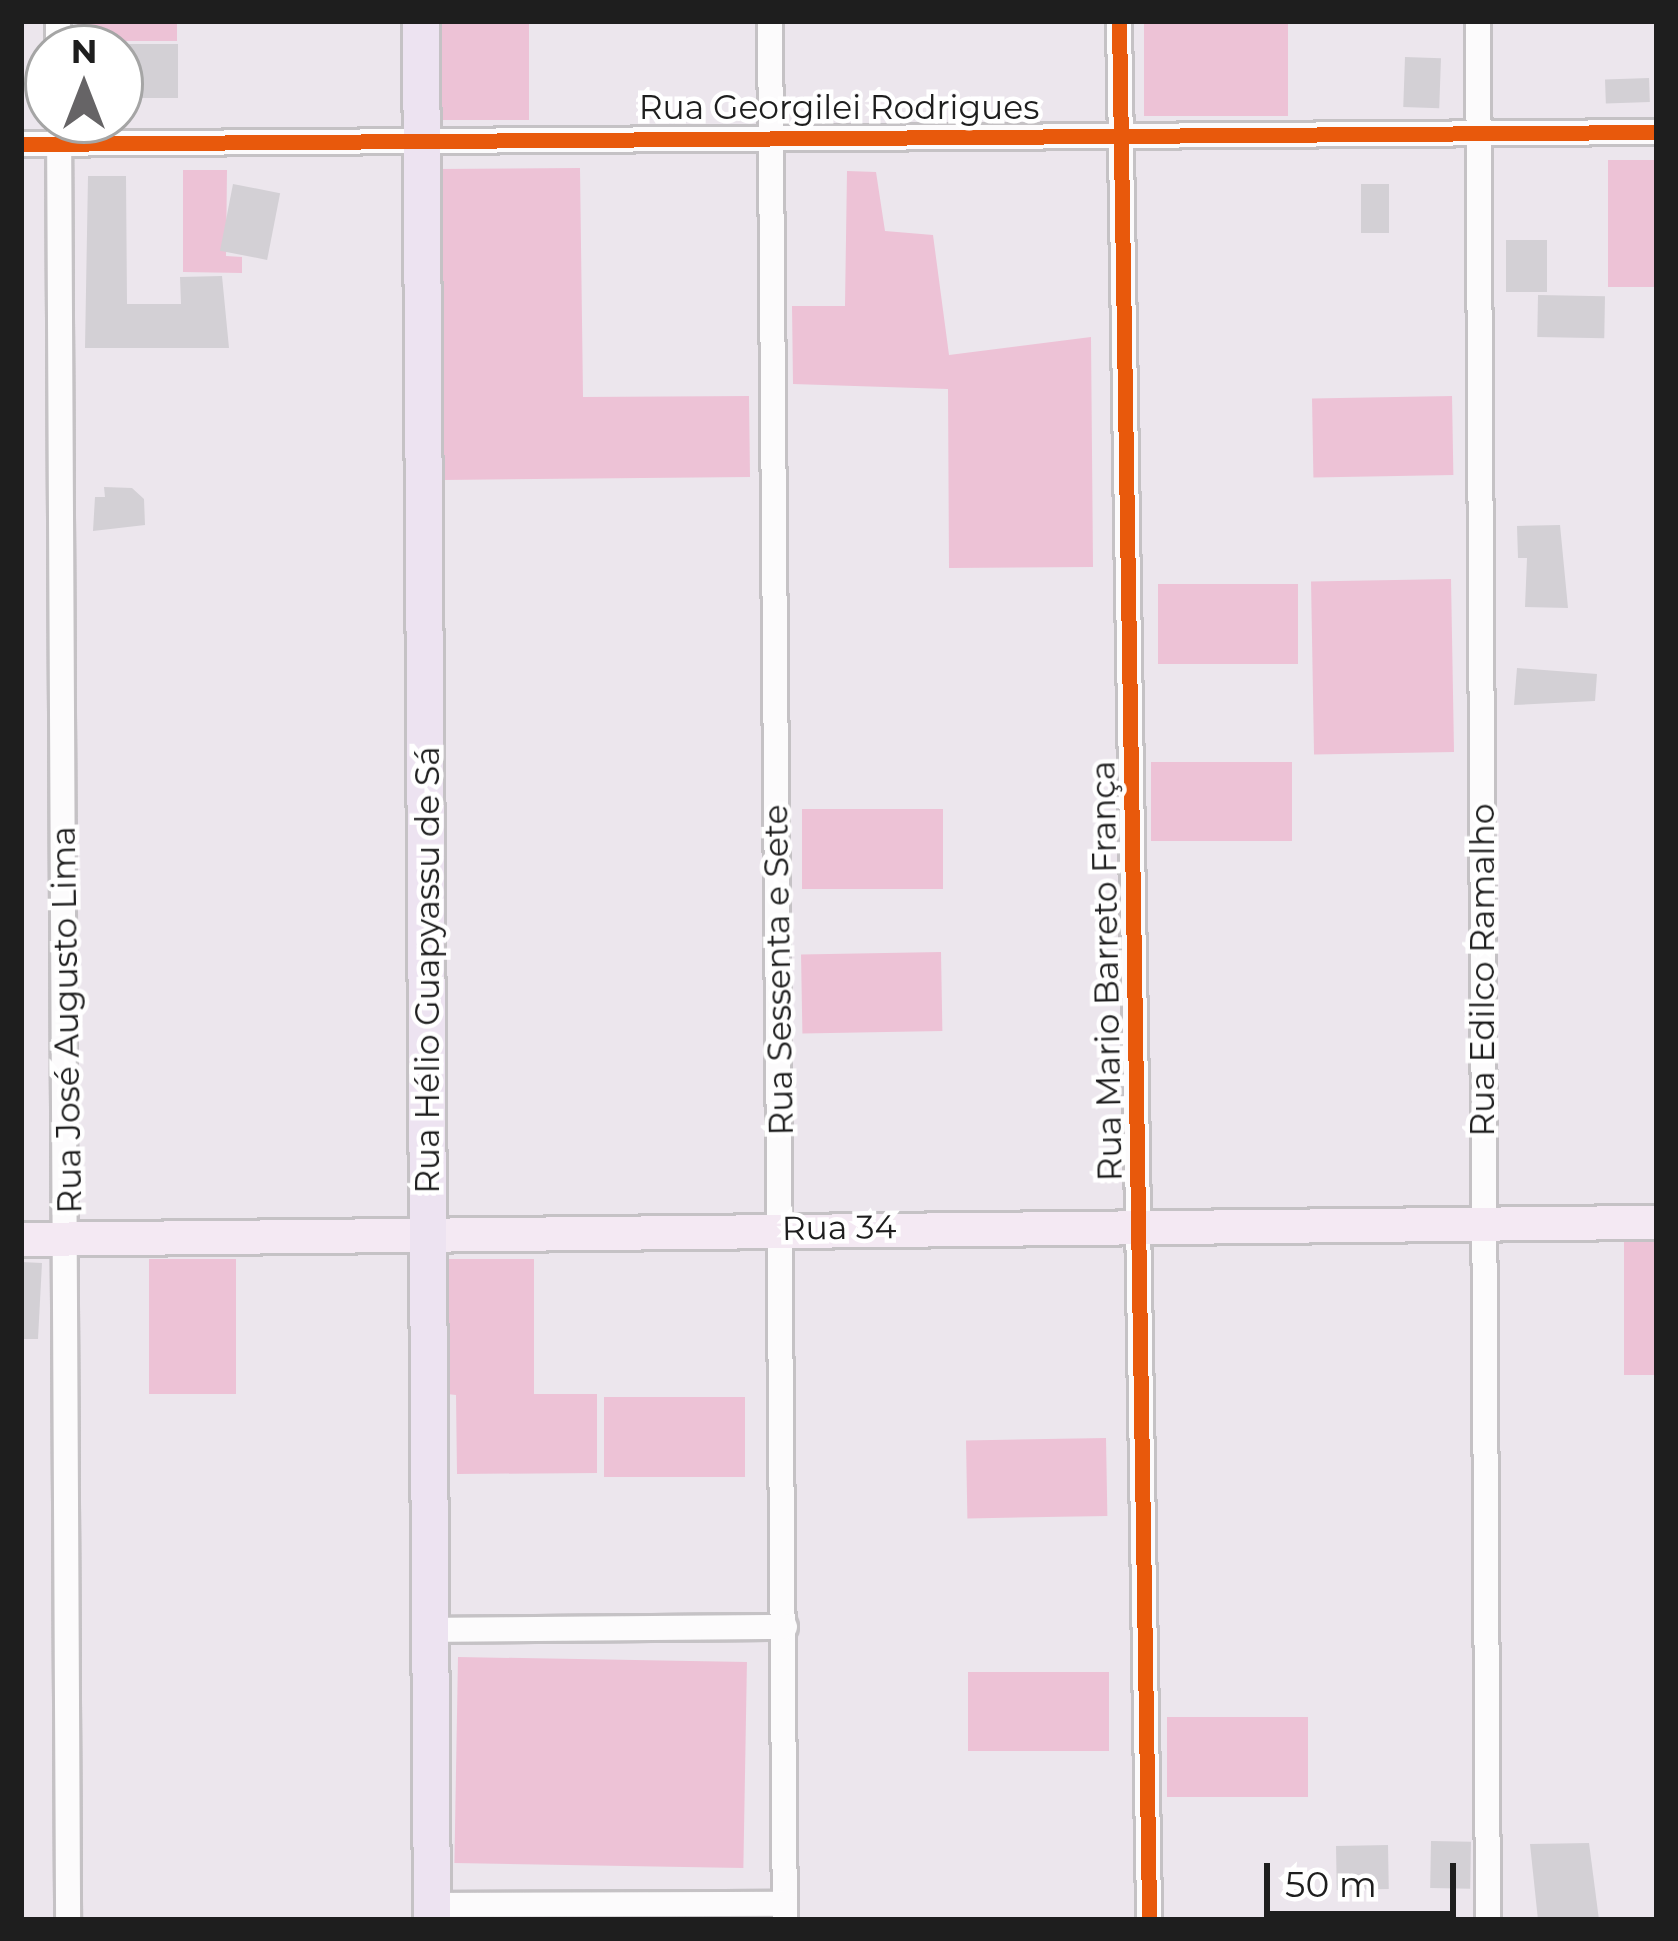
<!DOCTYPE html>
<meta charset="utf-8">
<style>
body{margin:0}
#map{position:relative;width:1678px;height:1941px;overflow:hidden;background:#ece6ed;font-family:Montserrat,sans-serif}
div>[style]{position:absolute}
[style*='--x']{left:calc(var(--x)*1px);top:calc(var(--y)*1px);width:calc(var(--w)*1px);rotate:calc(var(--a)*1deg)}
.grass>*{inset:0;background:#edc2d6;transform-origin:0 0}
.building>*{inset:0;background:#d3d0d5;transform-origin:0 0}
.roads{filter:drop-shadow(3px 0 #c5c2c5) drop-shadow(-3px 0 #c5c2c5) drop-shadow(0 3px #c5c2c5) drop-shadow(0 -3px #c5c2c5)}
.street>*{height:24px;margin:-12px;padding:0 12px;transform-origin:12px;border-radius:12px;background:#fcfbfc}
.secondary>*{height:33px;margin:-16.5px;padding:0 16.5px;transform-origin:16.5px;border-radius:16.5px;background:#f4e9f3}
.primary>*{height:36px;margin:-18px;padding:0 18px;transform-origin:18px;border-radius:18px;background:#ede3f1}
.cycleway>*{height:15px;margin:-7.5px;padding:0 7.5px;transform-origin:7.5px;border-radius:7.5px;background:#e8590c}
span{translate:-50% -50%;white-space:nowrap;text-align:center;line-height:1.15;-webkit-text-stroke:9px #fff;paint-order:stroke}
.street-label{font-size:33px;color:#1e1e1e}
.frame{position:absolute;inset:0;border:24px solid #1e1e1e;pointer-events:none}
.north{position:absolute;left:24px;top:24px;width:120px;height:120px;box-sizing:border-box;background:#fff;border:3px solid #a5a5a5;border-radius:50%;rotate:0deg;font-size:33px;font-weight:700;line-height:48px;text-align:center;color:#1e1e1e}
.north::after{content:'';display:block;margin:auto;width:42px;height:54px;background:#666466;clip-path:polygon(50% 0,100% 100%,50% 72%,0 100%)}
.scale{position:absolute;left:1264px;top:1863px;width:192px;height:54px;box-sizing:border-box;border:6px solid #1e1e1e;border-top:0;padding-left:15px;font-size:36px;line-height:42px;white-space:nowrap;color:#1e1e1e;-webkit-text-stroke:9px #fff;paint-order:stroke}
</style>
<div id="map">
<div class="grass">
<i style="clip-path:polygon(77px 21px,177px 21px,177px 41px,124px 41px,120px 70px,120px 48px,78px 48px)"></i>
<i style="left:440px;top:21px;width:89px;height:99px"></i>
<i style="left:1144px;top:21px;width:144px;height:95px"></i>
<i style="left:1608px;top:160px;width:49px;height:127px"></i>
<i style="clip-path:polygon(580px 168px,583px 397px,749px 396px,750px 477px,442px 480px,438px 169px)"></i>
<i style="clip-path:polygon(183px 170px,227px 170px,226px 256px,242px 257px,242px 273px,183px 272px)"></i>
<i style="clip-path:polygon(847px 171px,876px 172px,885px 231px,933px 235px,949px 355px,1091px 337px,1093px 567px,949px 568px,948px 389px,793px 384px,792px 306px,845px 306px)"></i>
<i style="left:1452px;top:396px;width:79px;height:140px;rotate:89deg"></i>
<i style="left:1451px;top:579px;width:173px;height:140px;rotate:89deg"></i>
<i style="left:1298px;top:584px;width:80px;height:140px;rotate:90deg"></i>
<i style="left:1292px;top:762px;width:79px;height:141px;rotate:90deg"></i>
<i style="left:802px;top:809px;width:141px;height:80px"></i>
<i style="left:941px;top:952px;width:79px;height:140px;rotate:89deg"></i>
<i style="left:1624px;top:1239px;width:33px;height:136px"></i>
<i style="left:149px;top:1259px;width:87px;height:135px"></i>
<i style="clip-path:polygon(447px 1259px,534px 1259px,534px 1394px,597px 1394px,597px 1473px,457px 1474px,456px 1395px,447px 1394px)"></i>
<i style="left:604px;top:1397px;width:141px;height:80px"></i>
<i style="left:1106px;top:1438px;width:78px;height:140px;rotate:89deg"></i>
<i style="left:458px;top:1657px;width:289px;height:206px;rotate:1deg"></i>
<i style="left:1109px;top:1672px;width:79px;height:141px;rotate:90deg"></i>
<i style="left:1308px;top:1717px;width:80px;height:141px;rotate:90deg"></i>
</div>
<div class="building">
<i style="left:129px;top:44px;width:49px;height:54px"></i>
<i style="left:1405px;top:57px;width:36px;height:50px;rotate:2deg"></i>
<i style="left:1649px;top:78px;width:24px;height:44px;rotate:88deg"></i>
<i style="clip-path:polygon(88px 176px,126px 176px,127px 304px,181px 304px,180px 277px,222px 276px,229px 348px,85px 348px)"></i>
<i style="left:233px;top:184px;width:48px;height:68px;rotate:11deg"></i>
<i style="left:1361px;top:184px;width:28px;height:49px"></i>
<i style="left:1547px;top:240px;width:52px;height:41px;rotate:90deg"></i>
<i style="left:1538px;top:295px;width:67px;height:42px;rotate:1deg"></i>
<i style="clip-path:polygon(104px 487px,132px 488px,144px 499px,145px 525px,93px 531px,95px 497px,105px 497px)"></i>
<i style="clip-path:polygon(1560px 525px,1568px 608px,1525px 607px,1527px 558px,1518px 558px,1517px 526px)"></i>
<i style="clip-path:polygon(1517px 668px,1597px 674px,1595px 701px,1514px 705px)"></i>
<i style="clip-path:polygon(21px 1262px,42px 1263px,38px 1339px,21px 1339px)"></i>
<i style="left:1431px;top:1841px;width:40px;height:47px;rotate:1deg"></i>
<i style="clip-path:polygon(1589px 1843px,1599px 1920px,1538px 1920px,1530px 1844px)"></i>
<i style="left:1388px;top:1845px;width:44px;height:52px;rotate:89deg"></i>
</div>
<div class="roads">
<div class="street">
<i style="--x:58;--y:21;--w:27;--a:90"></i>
<i style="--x:770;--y:21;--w:1899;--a:89.55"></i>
<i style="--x:1119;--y:21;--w:1899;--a:89.09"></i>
<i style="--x:1478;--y:21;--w:1899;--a:89.7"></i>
<i style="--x:59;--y:120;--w:1800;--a:89.71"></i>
<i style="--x:21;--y:144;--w:1636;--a:-0.42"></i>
<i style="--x:432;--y:1630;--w:353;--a:-0.5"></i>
<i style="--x:432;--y:1905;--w:353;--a:-0.2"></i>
</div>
<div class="secondary">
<i style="--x:21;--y:1239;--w:1636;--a:-0.6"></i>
</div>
<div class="primary">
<i style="--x:421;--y:21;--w:1899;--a:89.67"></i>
</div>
</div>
<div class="cycleway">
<i style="--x:1119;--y:21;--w:1899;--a:89.09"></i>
<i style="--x:21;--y:144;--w:1636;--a:-0.42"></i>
</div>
<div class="street-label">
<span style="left:839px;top:108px">Rua Georgilei Rodrigues</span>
<span style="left:428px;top:970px;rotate:-90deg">Rua Hélio Guapyassu de Sá</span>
<span style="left:779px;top:970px;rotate:-91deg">Rua Sessenta e Sete</span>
<span style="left:1483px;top:970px;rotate:-90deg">Rua Edilco Ramalho</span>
<span style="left:1107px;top:971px;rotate:-91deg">Rua Mario Barreto França</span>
<span style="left:67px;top:1020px;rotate:-91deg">Rua José Augusto Lima</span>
<span style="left:839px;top:1228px;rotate:-1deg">Rua 34</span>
</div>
<div class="frame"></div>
<div class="north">N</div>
<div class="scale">50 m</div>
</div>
